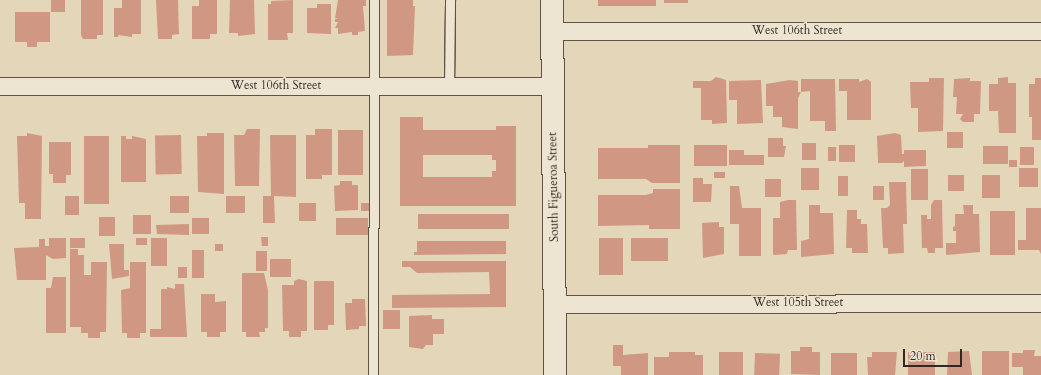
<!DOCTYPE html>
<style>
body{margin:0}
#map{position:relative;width:1041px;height:375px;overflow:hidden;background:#e4d6b9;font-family:Cardo,serif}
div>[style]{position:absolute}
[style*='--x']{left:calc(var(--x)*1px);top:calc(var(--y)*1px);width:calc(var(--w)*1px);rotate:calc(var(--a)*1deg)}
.building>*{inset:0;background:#d09882;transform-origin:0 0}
.roads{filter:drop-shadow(1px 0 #5f5348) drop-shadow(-1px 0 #5f5348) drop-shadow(0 1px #5f5348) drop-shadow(0 -1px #5f5348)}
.lane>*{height:9px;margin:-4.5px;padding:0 4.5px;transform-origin:4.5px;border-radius:4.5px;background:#ede4d2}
.street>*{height:17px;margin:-8.5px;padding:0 8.5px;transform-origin:8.5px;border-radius:8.5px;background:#ede4d2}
.secondary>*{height:22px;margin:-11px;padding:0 11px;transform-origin:11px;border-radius:11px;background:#ede4d2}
span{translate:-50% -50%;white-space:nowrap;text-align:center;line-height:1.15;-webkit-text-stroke:3px #ede4d2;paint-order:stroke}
.street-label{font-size:12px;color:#332722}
.scale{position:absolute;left:903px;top:349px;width:59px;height:18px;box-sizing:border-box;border:2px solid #332722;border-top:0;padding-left:5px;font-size:12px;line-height:14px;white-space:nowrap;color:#332722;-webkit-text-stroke:3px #ede4d2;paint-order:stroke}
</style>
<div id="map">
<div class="building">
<i style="left:51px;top:0;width:14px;height:12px"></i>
<i style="clip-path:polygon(81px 0,103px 0,103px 35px,97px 35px,97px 39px,83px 39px,81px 35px)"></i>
<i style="clip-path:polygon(122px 0,141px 0,141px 34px,132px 34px,132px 37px,118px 35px,118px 37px,114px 37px,114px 8px,122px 8px)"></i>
<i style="clip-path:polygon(156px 0,178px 0,179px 34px,172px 35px,172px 39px,158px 39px)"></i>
<i style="clip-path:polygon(199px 0,217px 0,217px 34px,210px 34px,210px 39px,192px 39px,192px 6px,199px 6px)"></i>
<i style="clip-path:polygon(230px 0,254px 0,255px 34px,238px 36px,238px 33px,229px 33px)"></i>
<i style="clip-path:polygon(293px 0,293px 33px,287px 33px,288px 40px,268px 40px,268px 4px,271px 4px,271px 1px)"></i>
<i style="clip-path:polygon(338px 0,366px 0,366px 6px,363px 6px,365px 31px,358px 32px,358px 35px,352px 35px,352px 32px,338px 34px,338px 28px,335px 28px,338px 22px,335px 22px,335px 19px,338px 19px,335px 18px)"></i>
<i style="clip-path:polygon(387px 0,413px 0,413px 6px,415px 6px,413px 55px,387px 56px)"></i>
<i style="left:598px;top:0;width:58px;height:6px"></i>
<i style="left:664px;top:0;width:24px;height:3px"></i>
<i style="clip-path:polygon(317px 4px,331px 4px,331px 34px,307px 33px,307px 8px,317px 8px)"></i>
<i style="clip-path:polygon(15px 12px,50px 12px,50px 42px,37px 42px,37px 47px,27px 47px,27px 42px,15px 42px)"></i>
<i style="clip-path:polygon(716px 77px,726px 80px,727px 123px,712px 124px,712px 120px,701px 120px,701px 88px,693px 88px,693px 81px,711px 81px)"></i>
<i style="clip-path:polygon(1008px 77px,1008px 83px,1016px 83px,1016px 133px,999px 133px,998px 111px,989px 111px,989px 84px,998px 84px,998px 78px)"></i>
<i style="clip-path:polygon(929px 78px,944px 78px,943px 131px,918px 132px,918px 108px,911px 108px,910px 82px,929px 82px)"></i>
<i style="clip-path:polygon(970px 78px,970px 81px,981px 81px,980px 114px,974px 114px,974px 122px,963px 122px,960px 119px,963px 114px,956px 114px,957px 97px,953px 97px,954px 79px)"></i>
<i style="clip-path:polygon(1035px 78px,1041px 78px,1041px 140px,1032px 140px,1032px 117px,1029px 117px,1029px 84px,1035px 84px)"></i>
<i style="clip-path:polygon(801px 79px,835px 79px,836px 131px,825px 131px,825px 121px,810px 121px,810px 91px,801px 92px)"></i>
<i style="clip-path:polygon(839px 79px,859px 79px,859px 82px,867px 79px,871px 82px,871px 120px,847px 120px,847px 91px,839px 91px)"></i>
<i style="clip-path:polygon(761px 80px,763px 123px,737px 124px,737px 100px,729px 100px,729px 81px)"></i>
<i style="clip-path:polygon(790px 80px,798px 81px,798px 92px,801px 92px,798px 98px,798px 129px,782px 127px,782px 117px,773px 117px,773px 106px,766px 106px,766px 84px)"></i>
<i style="clip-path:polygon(evenodd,400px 117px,423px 117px,423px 130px,496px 130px,496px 126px,516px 126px,516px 206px,400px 206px,400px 117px,423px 155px,492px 155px,492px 160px,496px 160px,496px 171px,492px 171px,492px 177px,423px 177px,423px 155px)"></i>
<i style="clip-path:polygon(247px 129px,260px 129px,259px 186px,235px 186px,234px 135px,244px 135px)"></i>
<i style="clip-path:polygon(315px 129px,332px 129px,332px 175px,322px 175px,322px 179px,306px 179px,306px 135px,315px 135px)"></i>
<i style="left:338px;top:130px;width:25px;height:45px"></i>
<i style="left:947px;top:132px;width:16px;height:16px"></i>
<i style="clip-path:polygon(27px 133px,42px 136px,41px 219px,25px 219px,25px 203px,19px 203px,17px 136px,27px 136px)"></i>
<i style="clip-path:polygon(207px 133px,224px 133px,224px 194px,198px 192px,197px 136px,207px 136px)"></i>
<i style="clip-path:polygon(895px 133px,901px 135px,902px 154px,904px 154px,904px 150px,926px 150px,926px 166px,904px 167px,904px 161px,902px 163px,878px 163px,877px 136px)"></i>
<i style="left:181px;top:135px;width:39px;height:26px;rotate:89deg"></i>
<i style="clip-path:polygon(270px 135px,296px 135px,296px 197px,274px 196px,275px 223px,263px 223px,263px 196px,271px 196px)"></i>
<i style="left:84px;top:136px;width:25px;height:68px"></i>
<i style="clip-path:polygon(121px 136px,126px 136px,126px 139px,132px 139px,132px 136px,146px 139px,146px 182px,121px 182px)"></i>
<i style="clip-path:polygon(768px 138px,783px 138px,783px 146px,786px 146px,784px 157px,768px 157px)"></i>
<i style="clip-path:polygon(49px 142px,71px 142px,71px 175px,66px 175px,66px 183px,53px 183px,53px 174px,49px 174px)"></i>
<i style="left:802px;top:143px;width:14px;height:17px"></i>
<i style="clip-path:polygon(648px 145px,680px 145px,680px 183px,652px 183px,646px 179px,598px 179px,598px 148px,648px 148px)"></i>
<i style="left:694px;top:145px;width:33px;height:21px"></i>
<i style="left:839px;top:145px;width:16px;height:17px"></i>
<i style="left:983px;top:146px;width:25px;height:18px"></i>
<i style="left:828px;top:147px;width:8px;height:14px"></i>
<i style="left:1020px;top:147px;width:14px;height:18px"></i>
<i style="clip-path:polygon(729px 150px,744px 150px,744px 155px,764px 155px,764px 165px,729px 165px)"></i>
<i style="left:1009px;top:160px;width:8px;height:7px"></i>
<i style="left:801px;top:168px;width:18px;height:22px"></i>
<i style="left:1019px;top:168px;width:19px;height:19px"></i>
<i style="left:928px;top:169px;width:31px;height:17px;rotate:90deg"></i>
<i style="left:714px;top:172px;width:11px;height:6px"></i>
<i style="left:948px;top:175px;width:16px;height:16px"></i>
<i style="left:982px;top:175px;width:18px;height:23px"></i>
<i style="left:838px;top:176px;width:10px;height:20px"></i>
<i style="clip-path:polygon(693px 178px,703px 178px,703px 184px,712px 184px,711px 202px,693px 202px)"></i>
<i style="left:765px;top:179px;width:16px;height:18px"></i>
<i style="clip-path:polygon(340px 181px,352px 181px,352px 185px,358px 185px,358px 210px,335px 211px,334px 186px,340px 185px)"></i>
<i style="clip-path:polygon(889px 182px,906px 182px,907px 224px,903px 224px,904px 253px,888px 254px,888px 248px,883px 248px,881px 208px,887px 208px,890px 205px)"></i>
<i style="clip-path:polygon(730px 186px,739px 186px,742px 208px,761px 208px,761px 256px,739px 256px,739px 224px,730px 224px)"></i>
<i style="left:873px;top:186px;width:11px;height:14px"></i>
<i style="clip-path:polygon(653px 189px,680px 189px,680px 229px,649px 229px,649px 225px,598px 226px,598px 195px,646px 195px,653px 193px)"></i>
<i style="left:79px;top:196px;width:19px;height:14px;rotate:90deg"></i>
<i style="left:170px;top:196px;width:19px;height:17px"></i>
<i style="left:226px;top:196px;width:19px;height:17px"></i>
<i style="clip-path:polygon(788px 200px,796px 200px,797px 250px,788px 250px,787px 254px,773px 255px,773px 218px,780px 218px,780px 202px)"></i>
<i style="clip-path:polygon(934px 200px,942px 200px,943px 248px,935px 248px,935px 253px,928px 253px,927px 248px,922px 248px,921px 215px,927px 215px,927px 219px,931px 219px,931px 205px)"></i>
<i style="left:299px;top:203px;width:17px;height:18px"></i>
<i style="left:361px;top:203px;width:9px;height:8px"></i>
<i style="clip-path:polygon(809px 205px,820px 205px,820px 213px,833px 213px,834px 254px,801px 257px,801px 241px,809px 239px)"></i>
<i style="clip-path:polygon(963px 205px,973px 205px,973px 214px,979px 214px,980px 252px,946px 255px,946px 243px,956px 243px,956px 231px,953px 231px,953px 227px,955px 226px,955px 214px,964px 214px)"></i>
<i style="clip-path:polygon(1026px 208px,1041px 208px,1041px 254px,1039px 250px,1018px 250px,1018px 240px,1026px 240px)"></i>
<i style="clip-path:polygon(847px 210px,857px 210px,857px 219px,861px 219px,861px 224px,867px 224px,868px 253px,852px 253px,852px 248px,846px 248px)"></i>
<i style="left:1015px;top:211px;width:44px;height:25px;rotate:90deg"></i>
<i style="left:418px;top:214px;width:91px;height:15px"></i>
<i style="left:133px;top:215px;width:18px;height:19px"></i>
<i style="left:99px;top:217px;width:16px;height:19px"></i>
<i style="left:192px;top:218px;width:17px;height:16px"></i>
<i style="left:336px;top:218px;width:32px;height:17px"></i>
<i style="clip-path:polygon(719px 222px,719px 227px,724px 227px,724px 254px,703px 258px,702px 223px)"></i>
<i style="clip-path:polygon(189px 224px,189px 235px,157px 234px,156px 225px)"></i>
<i style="clip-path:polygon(261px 237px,268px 237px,268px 246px,262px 246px)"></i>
<i style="clip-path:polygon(49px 238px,66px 238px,66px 258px,53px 259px,46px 255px,46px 280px,17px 280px,14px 248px,39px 247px,39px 239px,45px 239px,45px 246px,49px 246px)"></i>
<i style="left:70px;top:238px;width:15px;height:10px"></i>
<i style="left:136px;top:238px;width:11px;height:7px"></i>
<i style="left:151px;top:238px;width:16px;height:28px"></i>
<i style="left:623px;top:238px;width:37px;height:24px;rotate:90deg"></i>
<i style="left:631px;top:238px;width:37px;height:23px"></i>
<i style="clip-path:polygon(417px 241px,506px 241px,506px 254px,414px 255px,414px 252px,417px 252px)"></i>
<i style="clip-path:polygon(109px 244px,124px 244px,124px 270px,129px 270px,129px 276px,112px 279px)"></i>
<i style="left:215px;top:244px;width:8px;height:7px"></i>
<i style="clip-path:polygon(70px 249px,78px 249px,78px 255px,84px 255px,84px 275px,91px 275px,91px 262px,107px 262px,106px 332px,100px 332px,100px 338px,88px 338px,88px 333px,81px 333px,81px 327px,70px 327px)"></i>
<i style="left:192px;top:250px;width:12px;height:28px"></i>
<i style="left:256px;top:251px;width:11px;height:20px"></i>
<i style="left:291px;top:259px;width:18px;height:21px;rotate:90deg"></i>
<i style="clip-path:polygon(402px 261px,506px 261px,506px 307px,392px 308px,392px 295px,490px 294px,489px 272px,417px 273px,410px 267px,402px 267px)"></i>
<i style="clip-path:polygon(130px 262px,146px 262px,146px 333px,140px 333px,140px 338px,127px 338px,127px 333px,122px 333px,121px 290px,130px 288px)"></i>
<i style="left:178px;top:267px;width:9px;height:11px"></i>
<i style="clip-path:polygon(242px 273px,264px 273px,268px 290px,268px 328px,265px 328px,265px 332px,259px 332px,260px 337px,246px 337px,246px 332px,242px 332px)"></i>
<i style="clip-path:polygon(53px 277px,66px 277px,66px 333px,46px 333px,46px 288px,51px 288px)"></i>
<i style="clip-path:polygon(299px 279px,307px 281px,307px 331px,301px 331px,301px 337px,289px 337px,289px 331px,283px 331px,282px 285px,294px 285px,294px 281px)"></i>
<i style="clip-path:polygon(314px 281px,334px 281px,334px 325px,328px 325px,328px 330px,314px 330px)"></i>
<i style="clip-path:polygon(175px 284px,184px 284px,187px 337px,150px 337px,150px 329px,161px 329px,161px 289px,167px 289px,167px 287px,175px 289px)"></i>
<i style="clip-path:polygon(201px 294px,215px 294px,215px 302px,226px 301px,226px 332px,220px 332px,220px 337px,207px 337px,207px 332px,201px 332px)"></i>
<i style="clip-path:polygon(352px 299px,365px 299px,366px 326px,359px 326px,359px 329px,346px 330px,345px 303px,352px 303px)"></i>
<i style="left:383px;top:310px;width:17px;height:19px"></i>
<i style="clip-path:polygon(432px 315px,432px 319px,444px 319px,444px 334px,433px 334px,433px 345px,426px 345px,423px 349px,409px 347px,409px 316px)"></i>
<i style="clip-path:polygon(613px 345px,623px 345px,623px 355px,648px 353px,648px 375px,621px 375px,621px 366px,613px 366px)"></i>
<i style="clip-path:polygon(800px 347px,812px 347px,812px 352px,820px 352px,820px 375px,791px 374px,791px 351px,800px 351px)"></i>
<i style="clip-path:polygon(1023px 350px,1035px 350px,1034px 356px,1041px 356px,1041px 375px,1023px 375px,1023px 367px,1012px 367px,1012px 353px,1023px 353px)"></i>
<i style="clip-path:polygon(969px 351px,972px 375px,947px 375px,948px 352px)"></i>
<i style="left:982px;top:351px;width:27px;height:24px"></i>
<i style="clip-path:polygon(669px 352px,695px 352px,695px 355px,703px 355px,703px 375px,654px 375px,654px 357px,669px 357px)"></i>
<i style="left:719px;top:352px;width:24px;height:23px"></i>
<i style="clip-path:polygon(872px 352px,897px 352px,895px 375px,868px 375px,867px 357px,872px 357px)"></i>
<i style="left:908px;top:352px;width:27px;height:23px"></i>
<i style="left:755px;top:353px;width:25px;height:22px;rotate:2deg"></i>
<i style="left:831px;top:353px;width:26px;height:22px"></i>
</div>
<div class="roads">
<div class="lane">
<i style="--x:449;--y:86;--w:86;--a:-89.3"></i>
<i style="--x:373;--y:375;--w:375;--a:-89.8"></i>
</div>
<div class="street">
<i style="--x:553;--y:31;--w:488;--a:0"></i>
<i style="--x:0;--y:86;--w:553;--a:0"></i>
<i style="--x:555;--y:304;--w:486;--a:-0.1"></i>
</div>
<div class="secondary">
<i style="--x:552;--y:0;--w:375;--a:89.5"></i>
</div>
</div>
<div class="street-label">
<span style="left:797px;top:31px">West 106th Street</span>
<span style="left:276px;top:86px">West 106th Street</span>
<span style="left:554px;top:187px;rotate:-91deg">South Figueroa Street</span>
<span style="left:798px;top:303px">West 105th Street</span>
</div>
<div class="scale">20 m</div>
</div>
